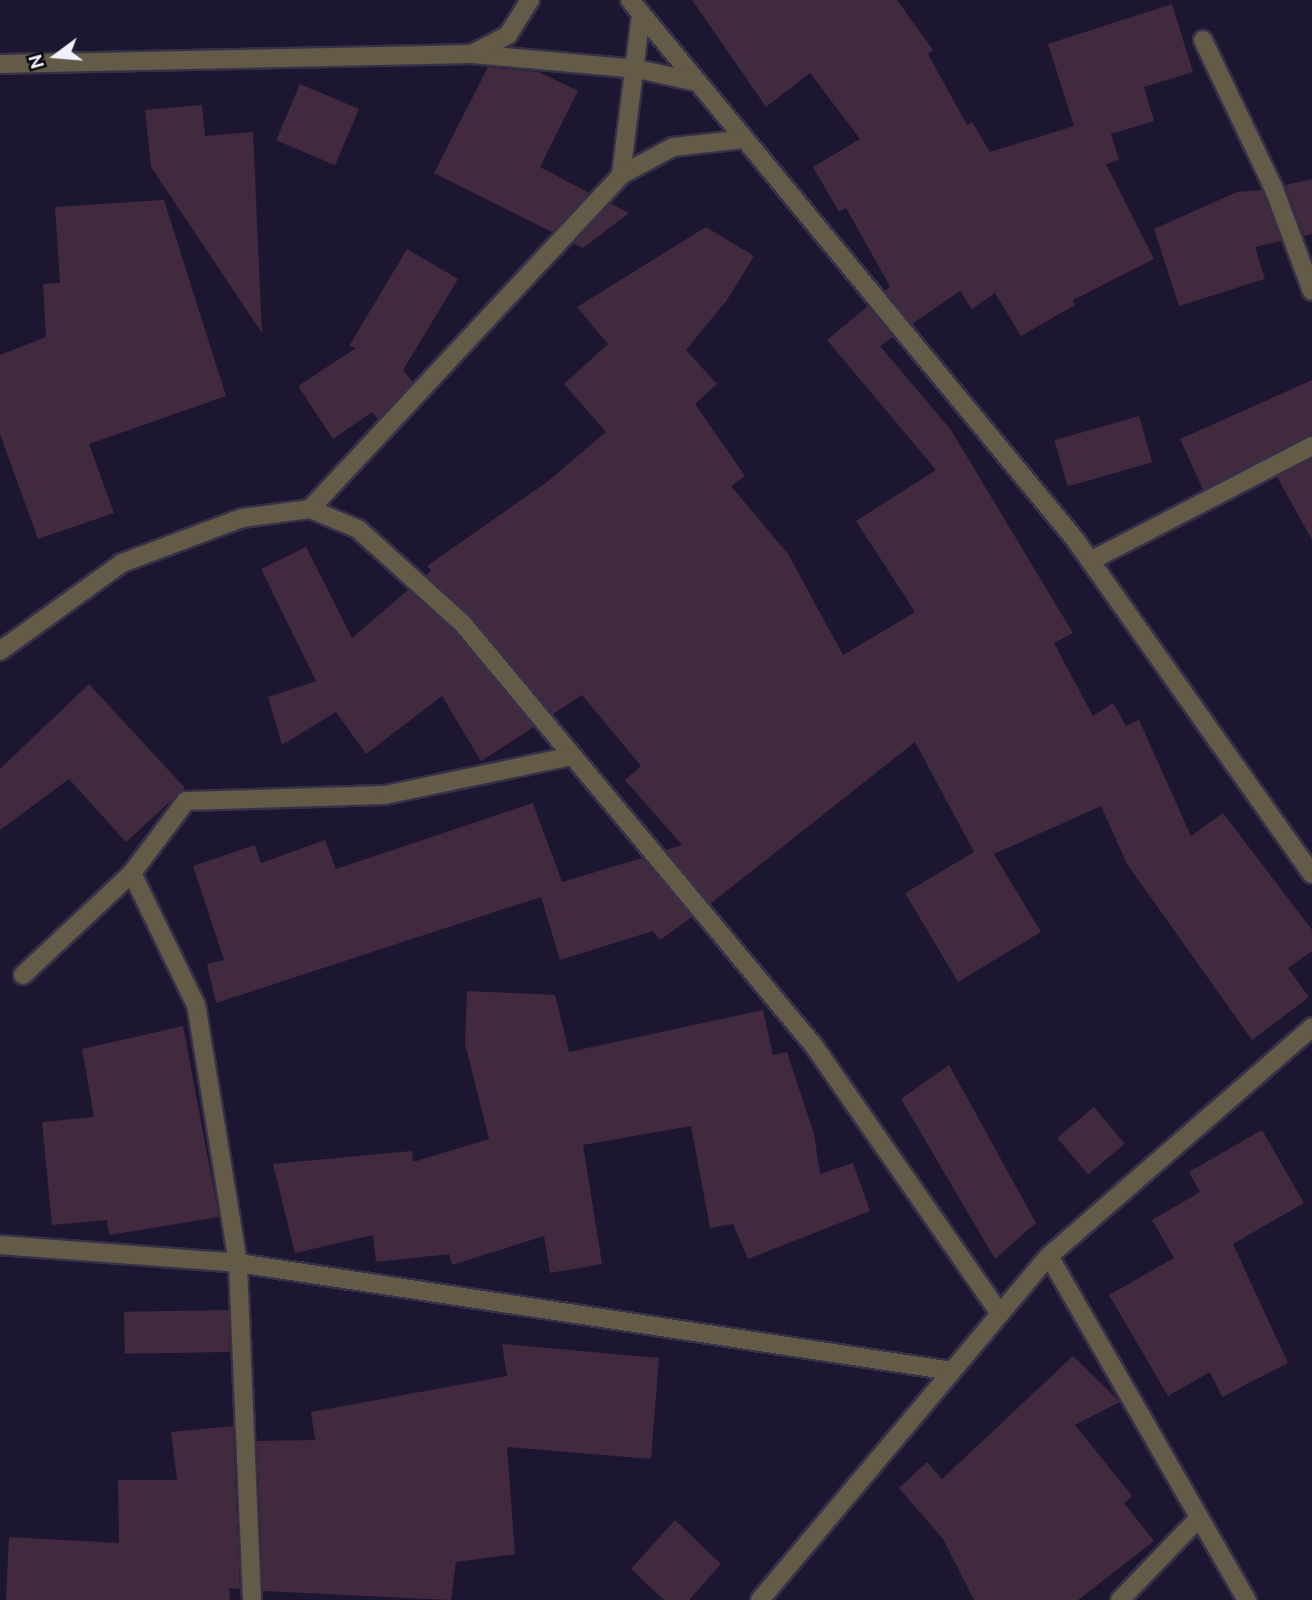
<!DOCTYPE html>
<style>
body{margin:0}
#map{position:relative;width:1312px;height:1600px;overflow:hidden;background:#1d1630;font-family:Ubuntu,sans-serif}
div>[style]{position:absolute}
[style*='--x']{left:calc(var(--x)*1px);top:calc(var(--y)*1px);width:calc(var(--w)*1px);rotate:calc(var(--a)*1deg)}
.building>*{inset:0;background:#41293e;transform-origin:0 0}
.roads{filter:drop-shadow(2px 0 #373049) drop-shadow(-2px 0 #373049) drop-shadow(0 2px #373049) drop-shadow(0 -2px #373049)}
.minor>*{height:18px;margin:-9px;padding:0 9px;transform-origin:9px;border-radius:9px;background:#635a47}
span{translate:-50% -50%;white-space:nowrap;text-align:center;line-height:1.15;-webkit-text-stroke:5px #07050e;paint-order:stroke}
.north{position:absolute;left:21px;top:21px;width:70px;height:70px;-webkit-text-stroke:5px #07050e;paint-order:stroke;rotate:254deg;font-size:19px;font-weight:700;line-height:28px;text-align:center;color:#f2effe}
.north::after{content:'';display:block;margin:auto;width:24px;height:32px;background:#f2effe;clip-path:polygon(50% 0,100% 100%,50% 72%,0 100%)}
</style>
<div id="map">
<div class="building">
<i style="clip-path:polygon(692px 0,897px 0,933px 50px,928px 54px,967px 125px,972px 122px,990px 152px,1074px 126px,1048px 44px,1172px 4px,1193px 72px,1144px 87px,1154px 121px,1111px 134px,1119px 160px,1106px 164px,1154px 259px,1073px 300px,1075px 305px,1021px 336px,995px 293px,972px 309px,960px 291px,912px 324px,885px 291px,890px 286px,846px 208px,839px 212px,813px 167px,860px 139px,810px 73px,766px 107px)"></i>
<i style="clip-path:polygon(488px 67px,539px 72px,578px 91px,540px 167px,589px 193px,552px 232px,434px 173px)"></i>
<i style="left:300px;top:84px;width:64px;height:61px;rotate:23deg"></i>
<i style="clip-path:polygon(202px 105px,205px 136px,253px 132px,262px 333px,151px 167px,145px 110px)"></i>
<i style="clip-path:polygon(1312px 179px,1312px 234px,1304px 236px,1285px 185px)"></i>
<i style="clip-path:polygon(1262px 190px,1281px 241px,1255px 247px,1265px 279px,1179px 306px,1154px 229px,1237px 192px)"></i>
<i style="clip-path:polygon(164px 200px,226px 396px,89px 444px,114px 513px,38px 539px,0 434px,0 355px,46px 337px,43px 284px,60px 283px,55px 207px)"></i>
<i style="clip-path:polygon(610px 203px,629px 213px,583px 248px,573px 243px)"></i>
<i style="clip-path:polygon(706px 227px,754px 256px,727px 300px,686px 350px,717px 384px,695px 404px,745px 476px,731px 486px,788px 554px,843px 655px,915px 612px,856px 521px,936px 470px,827px 340px,868px 306px,893px 337px,880px 346px,951px 430px,1073px 633px,1054px 643px,1093px 716px,1113px 703px,1126px 726px,1139px 720px,1191px 836px,1223px 813px,1312px 930px,1312px 951px,1288px 968px,1309px 997px,1252px 1040px,1127px 864px,1101px 806px,994px 854px,1041px 932px,958px 982px,905px 893px,974px 852px,915px 742px,710px 904px,666px 850px,682px 845px,625px 780px,641px 766px,582px 695px,553px 714px,472px 617px,426px 575px,431px 571px,427px 566px,547px 482px,606px 432px,564px 384px,608px 344px,577px 307px)"></i>
<i style="clip-path:polygon(407px 249px,458px 279px,403px 370px,413px 382px,378px 419px,372px 412px,333px 439px,298px 386px,356px 348px,349px 346px)"></i>
<i style="clip-path:polygon(1312px 380px,1312px 435px,1203px 490px,1180px 439px)"></i>
<i style="left:1139px;top:416px;width:48px;height:88px;rotate:74deg"></i>
<i style="clip-path:polygon(1312px 459px,1312px 540px,1277px 477px)"></i>
<i style="clip-path:polygon(306px 547px,352px 638px,408px 590px,455px 632px,534px 727px,481px 761px,442px 696px,366px 754px,336px 712px,282px 745px,268px 697px,316px 681px,261px 569px)"></i>
<i style="clip-path:polygon(89px 684px,185px 788px,126px 842px,69px 779px,0 830px,0 769px)"></i>
<i style="clip-path:polygon(533px 803px,562px 882px,642px 858px,692px 917px,660px 940px,653px 931px,560px 960px,541px 897px,216px 1003px,207px 964px,224px 960px,193px 866px,255px 845px,261px 863px,325px 840px,336px 869px)"></i>
<i style="clip-path:polygon(467px 991px,555px 995px,569px 1052px,763px 1010px,773px 1055px,787px 1052px,814px 1134px,820px 1174px,853px 1163px,870px 1211px,748px 1259px,733px 1224px,710px 1228px,691px 1126px,583px 1145px,602px 1264px,550px 1273px,544px 1236px,452px 1265px,449px 1254px,376px 1262px,373px 1235px,295px 1253px,273px 1164px,412px 1151px,413px 1162px,489px 1139px,465px 1044px)"></i>
<i style="clip-path:polygon(183px 1026px,219px 1217px,109px 1235px,107px 1220px,52px 1225px,42px 1122px,94px 1117px,82px 1049px)"></i>
<i style="clip-path:polygon(949px 1065px,1036px 1223px,995px 1259px,901px 1099px)"></i>
<i style="left:1094px;top:1107px;width:48px;height:48px;rotate:50deg"></i>
<i style="clip-path:polygon(1262px 1130px,1304px 1203px,1233px 1244px,1288px 1363px,1222px 1397px,1210px 1372px,1168px 1396px,1109px 1295px,1174px 1258px,1152px 1220px,1200px 1192px,1189px 1172px)"></i>
<i style="left:229px;top:1310px;width:42px;height:105px;rotate:89deg"></i>
<i style="clip-path:polygon(502px 1344px,659px 1358px,651px 1459px,507px 1447px,515px 1554px,456px 1562px,451px 1600px,263px 1591px,257px 1441px,315px 1440px,311px 1412px,507px 1376px)"></i>
<i style="clip-path:polygon(1073px 1356px,1120px 1402px,1075px 1425px,1132px 1496px,1124px 1503px,1154px 1541px,1078px 1600px,974px 1600px,943px 1539px,899px 1488px,927px 1462px,942px 1479px)"></i>
<i style="clip-path:polygon(233px 1426px,240px 1589px,229px 1588px,230px 1600px,6px 1600px,9px 1537px,119px 1543px,118px 1480px,177px 1480px,171px 1432px)"></i>
<i style="clip-path:polygon(675px 1520px,721px 1564px,689px 1600px,664px 1600px,631px 1569px)"></i>
</div>
<div class="roads">
<div class="minor">
<i style="--x:630;--y:0;--w:698;--a:50.47"></i>
<i style="--x:1074;--y:538;--w:412;--a:54.7"></i>
<i style="--x:1203;--y:40;--w:165;--a:64.5"></i>
<i style="--x:1274;--y:189;--w:109;--a:69.6"></i>
<i style="--x:472;--y:54;--w:166;--a:5.2"></i>
<i style="--x:637;--y:69;--w:61;--a:12.2"></i>
<i style="--x:0;--y:64;--w:472;--a:-1.2"></i>
<i style="--x:472;--y:54;--w:41;--a:-27.8"></i>
<i style="--x:508;--y:35;--w:41;--a:-57.8"></i>
<i style="--x:621;--y:175;--w:162;--a:-82.9"></i>
<i style="--x:310;--y:509;--w:456;--a:-47"></i>
<i style="--x:621;--y:175;--w:59;--a:-28.3"></i>
<i style="--x:673;--y:147;--w:71;--a:-6.4"></i>
<i style="--x:1090;--y:561;--w:250;--a:-27.4"></i>
<i style="--x:0;--y:651;--w:150;--a:-35.8"></i>
<i style="--x:122;--y:563;--w:128;--a:-20.6"></i>
<i style="--x:242;--y:518;--w:69;--a:-7.5"></i>
<i style="--x:310;--y:509;--w:52;--a:22.6"></i>
<i style="--x:358;--y:529;--w:142;--a:42.1"></i>
<i style="--x:463;--y:624;--w:549;--a:50.25"></i>
<i style="--x:814;--y:1046;--w:326;--a:55.2"></i>
<i style="--x:23;--y:975;--w:149;--a:-43.1"></i>
<i style="--x:0;--y:1245;--w:239;--a:4.3"></i>
<i style="--x:238;--y:1263;--w:722;--a:8.6"></i>
<i style="--x:1049;--y:1256;--w:397;--a:60.1"></i>
<i style="--x:252;--y:1600;--w:337;--a:-92.4"></i>
<i style="--x:238;--y:1263;--w:261;--a:-99.2"></i>
<i style="--x:196;--y:1005;--w:147;--a:-115.9"></i>
<i style="--x:132;--y:873;--w:90;--a:-53.1"></i>
<i style="--x:186;--y:801;--w:199;--a:-1.7"></i>
<i style="--x:385;--y:795;--w:191;--a:-11.8"></i>
<i style="--x:760;--y:1600;--w:449;--a:-50"></i>
<i style="--x:1049;--y:1256;--w:349;--a:-41"></i>
<i style="--x:1120;--y:1600;--w:114;--a:-46.1"></i>
</div>
</div>
<div class="north">N</div>
</div>
